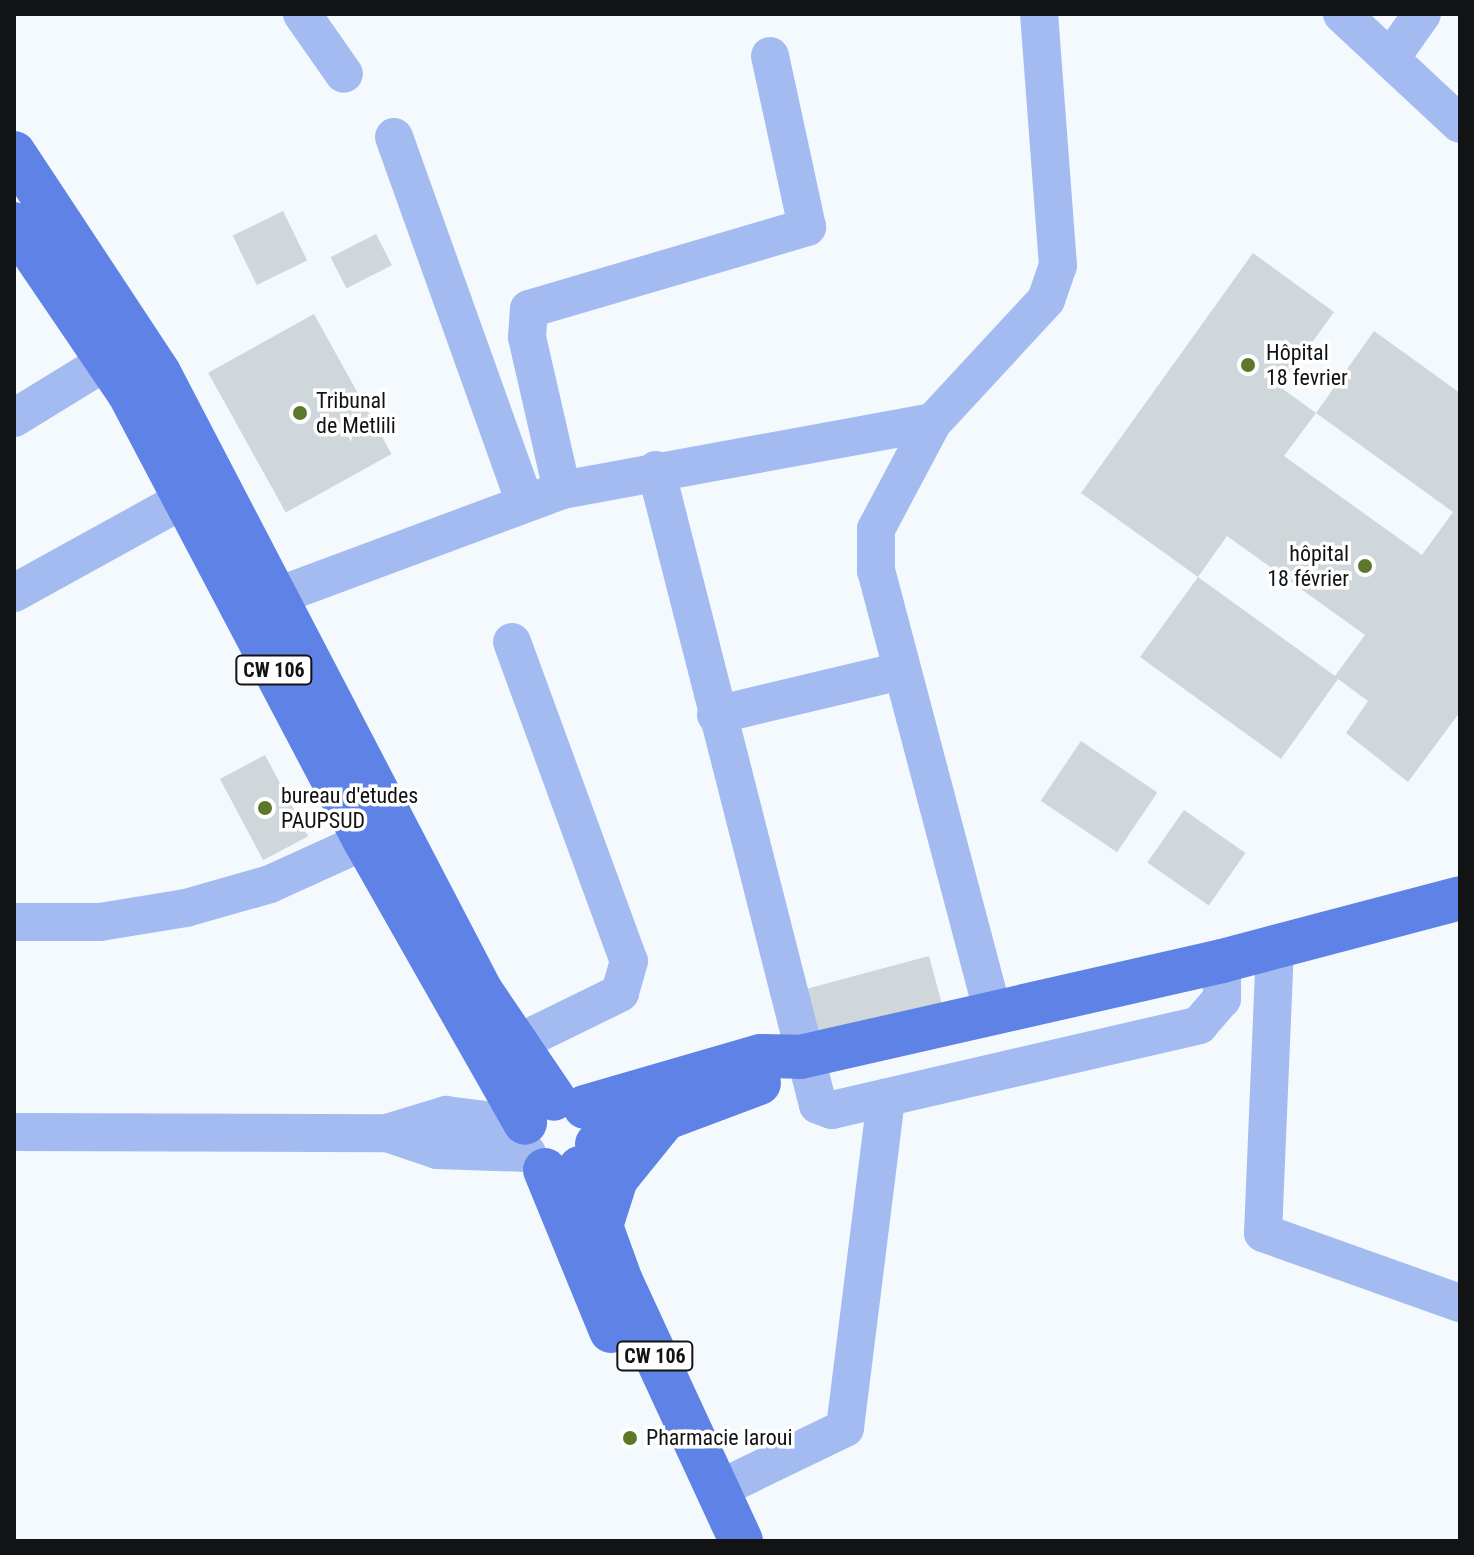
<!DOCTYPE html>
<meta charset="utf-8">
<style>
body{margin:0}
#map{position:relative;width:1474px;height:1555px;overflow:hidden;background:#f3f9fd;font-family:"Roboto Condensed",sans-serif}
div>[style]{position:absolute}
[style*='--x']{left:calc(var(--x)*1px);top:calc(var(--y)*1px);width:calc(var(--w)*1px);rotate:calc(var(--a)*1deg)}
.building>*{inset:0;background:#d0d7da;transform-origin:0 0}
.minor>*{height:38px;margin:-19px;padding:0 19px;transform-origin:19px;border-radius:19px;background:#a4bbf1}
.major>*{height:44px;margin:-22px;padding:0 22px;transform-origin:22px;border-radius:22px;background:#5e82e5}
.dots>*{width:22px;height:22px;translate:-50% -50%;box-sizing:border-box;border:4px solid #fff;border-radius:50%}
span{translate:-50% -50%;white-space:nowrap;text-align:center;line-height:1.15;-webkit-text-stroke:7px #fff;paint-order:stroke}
.shield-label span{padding:2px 6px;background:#fff;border:2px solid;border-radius:6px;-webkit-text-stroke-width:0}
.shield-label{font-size:20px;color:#121315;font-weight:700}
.poi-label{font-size:22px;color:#121315}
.left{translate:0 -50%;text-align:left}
.right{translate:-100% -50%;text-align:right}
.frame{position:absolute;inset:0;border:16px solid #121315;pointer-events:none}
</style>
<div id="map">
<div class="building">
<i style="left:283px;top:211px;width:55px;height:56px;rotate:64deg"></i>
<i style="left:376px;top:234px;width:35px;height:51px;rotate:63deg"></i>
<i style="clip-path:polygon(evenodd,1253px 253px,1334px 312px,1280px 387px,1316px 413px,1284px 456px,1422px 555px,1453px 512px,1316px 413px,1374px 331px,1460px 393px,1460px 712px,1408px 782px,1346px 733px,1368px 701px,1338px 679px,1281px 759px,1140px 657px,1198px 577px,1081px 493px,1253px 253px,1227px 536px,1365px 635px,1335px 676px,1198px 577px,1227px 536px)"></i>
<i style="left:314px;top:314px;width:160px;height:121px;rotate:61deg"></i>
<i style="left:1081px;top:741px;width:92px;height:72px;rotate:34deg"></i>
<i style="left:265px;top:755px;width:92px;height:51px;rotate:62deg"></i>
<i style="left:1184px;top:810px;width:75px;height:64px;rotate:35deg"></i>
<i style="left:929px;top:956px;width:49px;height:142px;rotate:75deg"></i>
</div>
<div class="minor">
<i style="--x:302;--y:14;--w:73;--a:55"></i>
<i style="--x:1342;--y:14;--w:161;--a:43"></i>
<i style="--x:1390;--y:59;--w:55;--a:-54.6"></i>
<i style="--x:394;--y:137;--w:387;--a:70.3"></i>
<i style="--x:14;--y:418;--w:109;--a:-31.5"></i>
<i style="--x:656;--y:470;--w:655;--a:75.69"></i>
<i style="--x:818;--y:1105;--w:15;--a:20"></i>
<i style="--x:832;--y:1110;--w:377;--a:-13"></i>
<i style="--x:1199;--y:1025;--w:35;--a:-49"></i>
<i style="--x:1222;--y:999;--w:38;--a:-90"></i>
<i style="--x:562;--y:490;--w:157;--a:-102.9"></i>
<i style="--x:527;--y:337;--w:28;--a:-86"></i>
<i style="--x:529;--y:309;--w:290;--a:-16.4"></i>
<i style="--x:807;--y:227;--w:175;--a:-102.2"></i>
<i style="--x:14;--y:593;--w:194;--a:-28.9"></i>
<i style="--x:248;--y:607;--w:335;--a:-20.4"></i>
<i style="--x:562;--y:490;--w:377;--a:-10.4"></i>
<i style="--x:512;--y:642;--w:340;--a:69.9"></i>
<i style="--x:629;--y:961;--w:33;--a:106"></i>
<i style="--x:620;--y:993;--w:118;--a:153.9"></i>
<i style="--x:716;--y:715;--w:190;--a:-13.4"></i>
<i style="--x:14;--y:922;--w:86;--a:0"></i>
<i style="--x:100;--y:922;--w:87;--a:-9.2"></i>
<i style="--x:186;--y:908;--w:87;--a:-15.9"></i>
<i style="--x:270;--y:884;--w:104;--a:-24.4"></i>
<i style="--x:1275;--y:947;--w:286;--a:92.4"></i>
<i style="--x:1263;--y:1233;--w:209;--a:19.6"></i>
<i style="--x:993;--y:1013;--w:457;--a:-104.8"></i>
<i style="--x:876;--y:571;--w:42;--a:-90"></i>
<i style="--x:876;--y:529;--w:121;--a:-62"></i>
<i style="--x:933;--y:422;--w:166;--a:-47.2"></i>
<i style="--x:1046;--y:300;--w:36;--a:-71"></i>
<i style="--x:1058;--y:266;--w:253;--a:-94.3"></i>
<i style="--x:14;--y:1132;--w:373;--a:0.2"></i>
<i style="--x:387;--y:1133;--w:62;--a:-17"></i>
<i style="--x:446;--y:1115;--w:79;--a:7.3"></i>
<i style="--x:387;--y:1133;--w:53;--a:18.8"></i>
<i style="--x:437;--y:1150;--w:90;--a:1.9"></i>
<i style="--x:717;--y:1490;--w:142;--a:-25.8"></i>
<i style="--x:845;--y:1428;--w:333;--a:-82.9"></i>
</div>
<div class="major">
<i style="--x:14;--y:153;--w:263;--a:56.6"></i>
<i style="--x:159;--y:373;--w:697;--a:62.48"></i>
<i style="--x:481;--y:991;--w:130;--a:55.9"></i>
<i style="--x:14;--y:224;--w:204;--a:55.8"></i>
<i style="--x:129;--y:393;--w:506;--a:62.22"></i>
<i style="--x:365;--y:841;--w:324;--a:60.4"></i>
<i style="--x:585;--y:1107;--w:183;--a:-16.2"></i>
<i style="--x:761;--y:1056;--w:39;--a:1"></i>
<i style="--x:800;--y:1057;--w:433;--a:-12.8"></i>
<i style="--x:1222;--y:961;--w:246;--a:-14.8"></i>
<i style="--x:597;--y:1144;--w:173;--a:-20.6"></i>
<i style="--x:580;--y:1168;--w:120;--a:70.1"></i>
<i style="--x:621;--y:1281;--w:286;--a:65.2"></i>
<i style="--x:545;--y:1170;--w:174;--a:67.7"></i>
<i style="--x:600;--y:1229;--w:52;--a:-72.3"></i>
<i style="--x:616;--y:1179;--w:73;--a:-51.1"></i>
</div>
<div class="dots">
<i style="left:1248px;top:365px;background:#5e782b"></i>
<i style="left:300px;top:413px;background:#5e782b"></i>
<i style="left:1365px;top:566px;background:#5e782b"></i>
<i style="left:265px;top:808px;background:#5e782b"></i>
<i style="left:630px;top:1438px;background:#5e782b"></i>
</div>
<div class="shield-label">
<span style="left:274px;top:670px">CW 106</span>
<span style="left:655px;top:1356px">CW 106</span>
</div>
<div class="poi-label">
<span class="left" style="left:1266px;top:365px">Hôpital<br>18 fevrier</span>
<span class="left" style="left:316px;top:413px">Tribunal<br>de Metlili</span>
<span class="right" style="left:1349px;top:566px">hôpital<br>18 février</span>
<span class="left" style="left:281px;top:808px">bureau d'etudes<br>PAUPSUD</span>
<span class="left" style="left:646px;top:1438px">Pharmacie laroui</span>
</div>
<div class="frame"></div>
</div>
